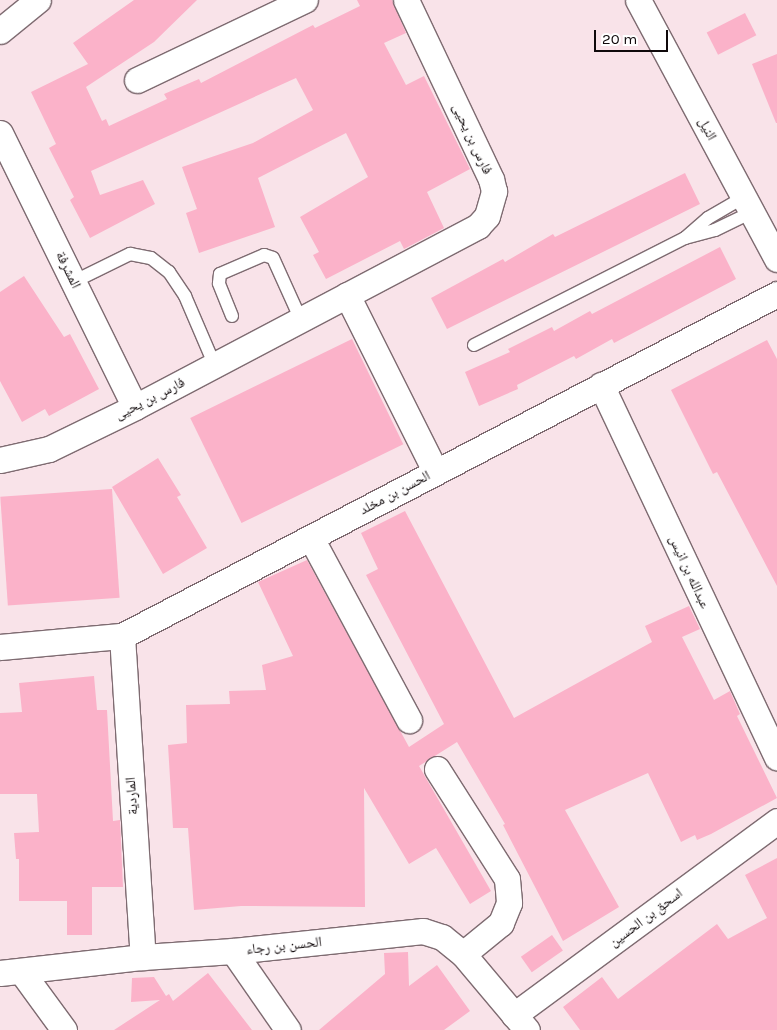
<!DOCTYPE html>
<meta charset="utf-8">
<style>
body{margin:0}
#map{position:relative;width:777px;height:1030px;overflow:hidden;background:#f9e3e9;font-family:Karla,"Noto Naskh Arabic",sans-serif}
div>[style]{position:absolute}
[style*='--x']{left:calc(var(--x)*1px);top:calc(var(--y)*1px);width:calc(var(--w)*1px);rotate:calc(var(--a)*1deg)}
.building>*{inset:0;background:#fbb2c9;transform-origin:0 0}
.roads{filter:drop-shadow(1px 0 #7e6b71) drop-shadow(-1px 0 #7e6b71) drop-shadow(0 1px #7e6b71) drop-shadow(0 -1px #7e6b71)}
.lane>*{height:12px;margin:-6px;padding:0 6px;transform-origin:6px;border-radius:6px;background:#fff}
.street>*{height:25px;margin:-12.5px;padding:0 12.5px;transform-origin:12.5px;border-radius:12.5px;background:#fff}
span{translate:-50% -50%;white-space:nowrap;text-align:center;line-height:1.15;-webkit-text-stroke:5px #fff;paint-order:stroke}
.street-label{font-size:14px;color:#10090b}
.scale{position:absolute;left:594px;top:30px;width:74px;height:22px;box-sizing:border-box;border:2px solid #10090b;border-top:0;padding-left:6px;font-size:15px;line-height:18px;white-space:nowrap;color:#10090b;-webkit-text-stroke:4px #fff;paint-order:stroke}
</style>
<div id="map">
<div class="building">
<i style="clip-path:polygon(134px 0,197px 0,154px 42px,86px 87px,102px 121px,106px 119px,109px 126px,167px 99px,164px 94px,199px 79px,201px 83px,313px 25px,315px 28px,360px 6px,357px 0,392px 0,406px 33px,384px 43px,406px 85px,424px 76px,470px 169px,427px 192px,444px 228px,404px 249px,400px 241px,326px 279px,313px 255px,319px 252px,300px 217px,368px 177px,346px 133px,258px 178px,275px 227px,199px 253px,186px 213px,197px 209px,182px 167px,253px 143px,313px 110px,296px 78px,91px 171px,100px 195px,143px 180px,155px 204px,90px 238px,70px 200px,74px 197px,49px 148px,56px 144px,31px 92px,88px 64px,73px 43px)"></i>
<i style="left:745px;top:13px;width:25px;height:43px;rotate:63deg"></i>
<i style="clip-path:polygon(777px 54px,777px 123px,776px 123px,752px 64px)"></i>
<i style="clip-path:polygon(685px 173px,700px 204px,447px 329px,431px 298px,503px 259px,505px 262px,553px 234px,555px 237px)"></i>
<i style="clip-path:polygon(720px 247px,736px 279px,614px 343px,612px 339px,576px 359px,574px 356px,517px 385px,518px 389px,479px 406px,465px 372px,510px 352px,508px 349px,552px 327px,554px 331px,590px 311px,592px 314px)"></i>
<i style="clip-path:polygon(24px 276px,64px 337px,70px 334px,99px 389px,49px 416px,45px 409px,22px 422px,0 381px,0 292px)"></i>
<i style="left:352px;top:339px;width:117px;height:180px;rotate:64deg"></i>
<i style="clip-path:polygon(767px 340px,777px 359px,777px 586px,717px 472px,713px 474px,671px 390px)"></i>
<i style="clip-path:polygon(158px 458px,181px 495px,177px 497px,207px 548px,163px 574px,112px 487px)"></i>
<i style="left:112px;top:489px;width:109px;height:112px;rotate:86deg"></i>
<i style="clip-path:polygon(405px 511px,514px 718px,652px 642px,645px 626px,689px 606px,700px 629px,682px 637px,714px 700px,730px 691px,740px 714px,737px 716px,777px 798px,711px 834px,697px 840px,695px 835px,681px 842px,648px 773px,565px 810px,619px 907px,563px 941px,503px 825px,505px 824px,457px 742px,419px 766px,491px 891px,470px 904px,436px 848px,409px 864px,364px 788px,365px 907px,241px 906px,194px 910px,188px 828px,173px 828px,168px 745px,187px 743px,186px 705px,230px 704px,229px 691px,266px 690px,262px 665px,293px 656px,258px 582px,307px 560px,409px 747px,444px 724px,366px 575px,378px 569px,361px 533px)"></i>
<i style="clip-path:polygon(94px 676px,97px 710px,107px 710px,113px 821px,120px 820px,123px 887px,92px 887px,92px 935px,67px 935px,67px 901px,19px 901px,19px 859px,16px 859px,14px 833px,39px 832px,37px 794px,0 794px,0 713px,22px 712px,19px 683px)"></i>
<i style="clip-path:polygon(777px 858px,777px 1030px,580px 1030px,563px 1007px,602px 977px,618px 999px,717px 924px,728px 939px,767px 918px,745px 875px)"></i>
<i style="left:552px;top:935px;width:19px;height:38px;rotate:55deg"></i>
<i style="clip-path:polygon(408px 952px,409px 986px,437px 965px,470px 1011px,444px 1030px,319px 1030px,385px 974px,384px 953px)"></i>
<i style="clip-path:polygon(208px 973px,252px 1030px,114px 1030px,160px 1000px,131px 1002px,132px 978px,154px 977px,166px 996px,169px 994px,173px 1001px)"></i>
</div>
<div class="roads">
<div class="lane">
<i style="--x:685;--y:238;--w:30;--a:-41"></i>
<i style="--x:708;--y:218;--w:42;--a:-30.3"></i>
<i style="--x:73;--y:282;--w:64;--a:-26.2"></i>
<i style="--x:130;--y:254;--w:21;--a:11"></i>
<i style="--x:151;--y:258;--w:23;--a:38"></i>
<i style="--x:169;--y:272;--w:29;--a:56"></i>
<i style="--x:185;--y:296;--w:76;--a:66.8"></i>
<i style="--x:232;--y:316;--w:35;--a:-112"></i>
<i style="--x:219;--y:283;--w:9;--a:-84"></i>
<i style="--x:220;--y:274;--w:48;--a:-23.4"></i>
<i style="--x:264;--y:255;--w:9;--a:18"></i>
<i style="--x:273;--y:258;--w:68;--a:65.7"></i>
<i style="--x:474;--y:345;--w:237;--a:-26.9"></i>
<i style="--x:685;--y:238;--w:31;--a:-15"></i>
<i style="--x:715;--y:230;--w:41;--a:-25.9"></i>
</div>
<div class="street">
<i style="--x:638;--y:0;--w:294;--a:61.8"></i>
<i style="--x:0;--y:31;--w:49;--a:-39.2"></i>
<i style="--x:137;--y:80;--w:186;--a:-25.5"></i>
<i style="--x:0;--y:133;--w:305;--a:63.8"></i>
<i style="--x:347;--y:295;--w:197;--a:63.4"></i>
<i style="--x:601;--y:385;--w:412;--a:64.7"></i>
<i style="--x:0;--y:460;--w:50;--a:-12.7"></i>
<i style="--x:49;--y:449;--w:96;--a:-26"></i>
<i style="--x:135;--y:407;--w:388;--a:-27.8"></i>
<i style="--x:478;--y:226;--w:13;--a:-48"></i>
<i style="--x:487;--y:216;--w:26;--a:-74"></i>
<i style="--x:494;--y:191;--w:12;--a:-104"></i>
<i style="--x:491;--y:179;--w:198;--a:-115.4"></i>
<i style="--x:311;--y:538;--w:207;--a:61.7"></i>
<i style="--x:122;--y:636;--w:322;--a:86.3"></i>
<i style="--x:0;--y:647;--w:122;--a:-5.2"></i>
<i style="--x:122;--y:636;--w:739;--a:-27.57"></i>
<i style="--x:437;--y:769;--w:130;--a:57.5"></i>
<i style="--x:507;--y:879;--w:24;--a:85"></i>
<i style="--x:509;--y:903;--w:22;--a:112"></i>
<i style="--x:501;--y:923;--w:49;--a:140.8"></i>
<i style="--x:233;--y:951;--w:96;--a:55.2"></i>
<i style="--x:21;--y:971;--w:73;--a:53.9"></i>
<i style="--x:0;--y:973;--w:144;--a:-6.4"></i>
<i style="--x:143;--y:957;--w:90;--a:-3.8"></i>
<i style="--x:233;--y:951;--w:191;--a:-6"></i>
<i style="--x:423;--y:931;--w:20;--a:18"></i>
<i style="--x:442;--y:937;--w:27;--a:39"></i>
<i style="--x:463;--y:954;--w:99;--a:49.9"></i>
<i style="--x:514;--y:1015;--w:327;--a:-36.4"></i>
</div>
</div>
<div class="street-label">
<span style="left:707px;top:129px;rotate:62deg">النيل</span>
<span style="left:472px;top:139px;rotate:65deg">فارس بن يحيى</span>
<span style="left:68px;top:270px;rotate:64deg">المشرفة</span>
<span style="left:150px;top:399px;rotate:-27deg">فارس بن يحيى</span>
<span style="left:395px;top:493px;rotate:-28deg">الحسن بن مخلد</span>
<span style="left:689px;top:572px;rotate:65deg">عبدالله بن انيس</span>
<span style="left:132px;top:796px;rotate:-94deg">الماردية</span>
<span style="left:646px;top:918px;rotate:-37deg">اسحق بن الحسين</span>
<span style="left:284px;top:946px;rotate:-6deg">الحسن بن رجاء</span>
</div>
<div class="scale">20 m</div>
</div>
